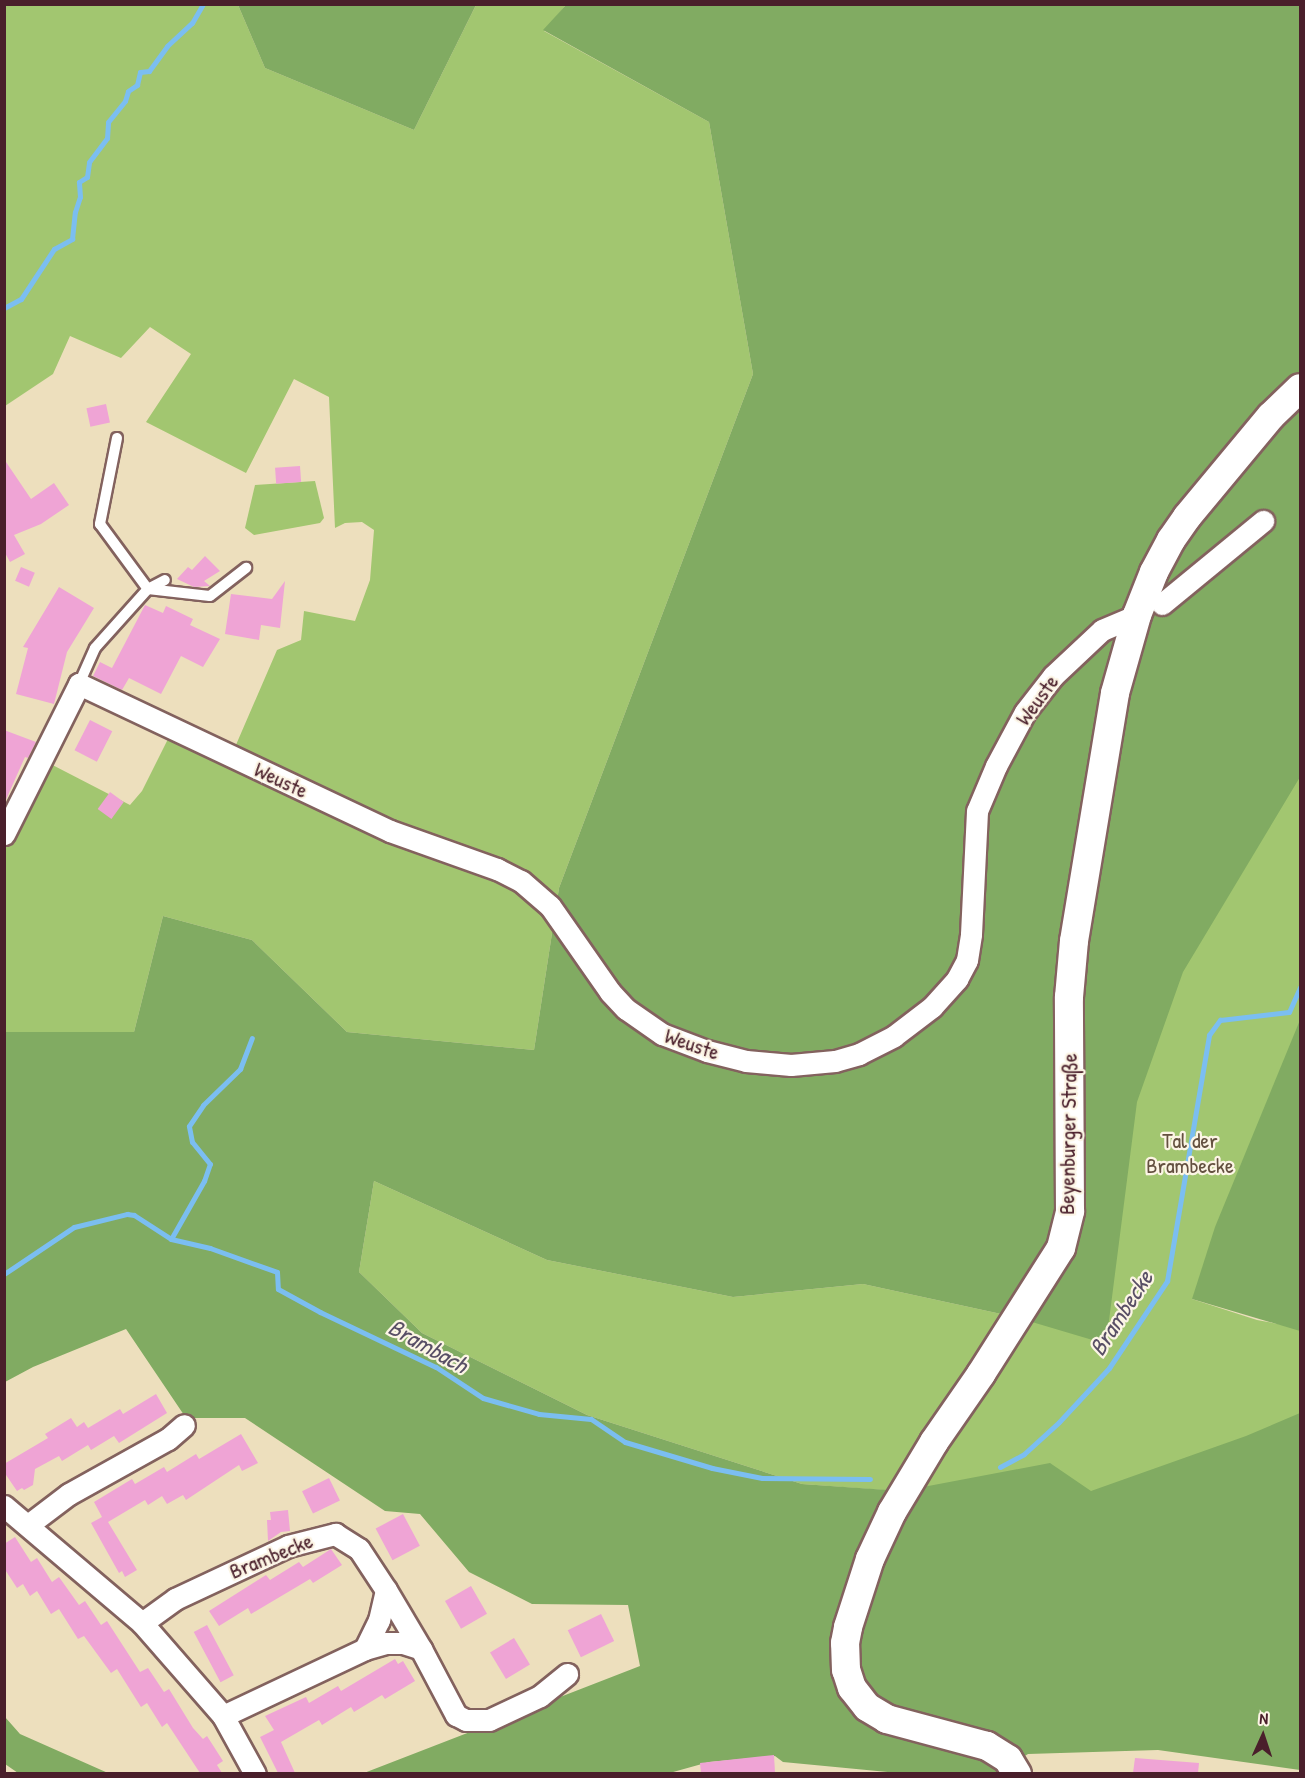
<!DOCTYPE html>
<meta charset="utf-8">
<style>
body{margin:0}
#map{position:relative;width:1305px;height:1778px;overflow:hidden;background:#eddfbd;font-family:"Patrick Hand",sans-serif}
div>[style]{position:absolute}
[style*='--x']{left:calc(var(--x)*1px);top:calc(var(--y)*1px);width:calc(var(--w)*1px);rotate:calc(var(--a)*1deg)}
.green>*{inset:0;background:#a2c670}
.forest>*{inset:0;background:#81ab62}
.stream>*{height:5px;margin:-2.5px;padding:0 2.5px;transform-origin:2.5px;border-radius:2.5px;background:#7bbef1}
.building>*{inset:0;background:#efa4d5;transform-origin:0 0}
.roads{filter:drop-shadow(2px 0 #83625e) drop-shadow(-2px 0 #83625e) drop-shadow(0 2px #83625e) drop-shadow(0 -2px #83625e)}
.service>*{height:10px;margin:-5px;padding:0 5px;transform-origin:5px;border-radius:5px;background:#fff}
.minor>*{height:21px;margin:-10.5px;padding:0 10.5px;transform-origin:10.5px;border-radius:10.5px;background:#fff}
.secondary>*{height:28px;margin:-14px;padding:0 14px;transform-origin:14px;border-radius:14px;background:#fff}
span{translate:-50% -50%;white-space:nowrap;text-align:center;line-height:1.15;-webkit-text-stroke:4.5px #fcf5e5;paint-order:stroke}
.street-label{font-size:22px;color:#4a1f2b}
.park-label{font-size:22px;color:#645140}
.water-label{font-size:24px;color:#594f66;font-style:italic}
.frame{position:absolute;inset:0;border:6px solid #4a1f2b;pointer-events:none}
.north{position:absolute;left:1233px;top:1706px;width:60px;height:60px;-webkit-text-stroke:4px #fcf5e5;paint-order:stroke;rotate:3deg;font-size:16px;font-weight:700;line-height:24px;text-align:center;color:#4a1f2b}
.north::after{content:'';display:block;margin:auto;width:21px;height:27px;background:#4a1f2b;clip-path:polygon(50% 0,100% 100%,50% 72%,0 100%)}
</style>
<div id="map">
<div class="green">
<i style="clip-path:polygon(5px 5px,238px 5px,265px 68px,414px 130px,476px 5px,566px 5px,544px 31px,709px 122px,753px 374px,559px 888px,534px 1050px,347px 1032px,252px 940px,163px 916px,134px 1032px,5px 1032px,5px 822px,37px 757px,130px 805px,142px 791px,170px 735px,229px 761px,277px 650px,301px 640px,304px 611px,355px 621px,370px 580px,374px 530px,362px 522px,345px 523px,335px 528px,329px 397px,294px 379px,246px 473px,146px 422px,191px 354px,150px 327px,121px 358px,70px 336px,53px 374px,5px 406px)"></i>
<i style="clip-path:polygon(1300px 427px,1300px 1231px,1192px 1299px,1257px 1320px,1300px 1328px,1300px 1421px,1071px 1504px,802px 1484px,587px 1415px,422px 1333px,359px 1272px,374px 1181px,547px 1260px,733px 1297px,863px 1284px,1015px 1317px,1078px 1193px)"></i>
<i style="clip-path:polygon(315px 481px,324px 518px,320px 523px,254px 535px,245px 528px,255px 485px)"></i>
</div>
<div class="forest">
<i style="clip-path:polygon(238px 5px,476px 5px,414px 130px,265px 68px)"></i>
<i style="clip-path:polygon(566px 5px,1300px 5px,1300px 777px,1183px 972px,1137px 1102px,1106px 1344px,1015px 1317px,863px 1284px,733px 1297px,547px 1260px,374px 1181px,359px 1272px,422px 1333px,587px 1415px,802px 1484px,902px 1491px,1050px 1463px,1091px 1491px,1246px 1436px,1300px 1413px,1300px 1770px,1158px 1750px,1028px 1754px,995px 1774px,898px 1773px,783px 1762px,775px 1756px,709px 1762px,666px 1774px,364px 1773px,640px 1666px,628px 1605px,532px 1604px,469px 1572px,420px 1514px,385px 1511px,245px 1418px,186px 1418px,126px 1329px,33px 1367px,5px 1382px,5px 1032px,134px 1032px,163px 916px,252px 940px,347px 1032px,534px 1050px,559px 888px,753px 374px,709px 122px,543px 30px)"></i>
<i style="clip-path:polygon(1300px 1020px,1300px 1331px,1192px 1299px,1215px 1227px)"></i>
<i style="clip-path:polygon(5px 1717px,20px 1734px,108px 1773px,18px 1773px,5px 1764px)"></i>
</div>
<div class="stream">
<i style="--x:4;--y:308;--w:19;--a:-28"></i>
<i style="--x:21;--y:299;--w:60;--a:-56.6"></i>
<i style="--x:54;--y:249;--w:21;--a:-29"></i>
<i style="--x:72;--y:239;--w:27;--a:-84"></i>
<i style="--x:75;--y:212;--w:16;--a:-72"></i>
<i style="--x:80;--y:197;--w:15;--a:-94"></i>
<i style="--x:79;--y:182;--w:9;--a:-32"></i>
<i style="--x:87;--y:177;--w:15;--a:-82"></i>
<i style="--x:89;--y:162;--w:30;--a:-53"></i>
<i style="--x:107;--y:138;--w:16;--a:-86"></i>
<i style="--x:108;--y:122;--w:27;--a:-51"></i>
<i style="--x:125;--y:101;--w:10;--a:-73"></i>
<i style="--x:128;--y:91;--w:11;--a:-34"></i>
<i style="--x:137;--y:85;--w:13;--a:-77"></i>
<i style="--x:140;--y:72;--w:9;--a:-6"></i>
<i style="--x:149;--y:71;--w:31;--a:-54"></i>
<i style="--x:167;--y:46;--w:34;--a:-43"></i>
<i style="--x:192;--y:23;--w:22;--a:-60"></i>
<i style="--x:171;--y:1239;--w:67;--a:-60.4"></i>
<i style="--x:204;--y:1181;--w:18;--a:-71"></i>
<i style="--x:210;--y:1164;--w:28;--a:-129"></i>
<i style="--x:192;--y:1142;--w:16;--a:-101"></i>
<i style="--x:189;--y:1126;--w:25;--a:-56"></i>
<i style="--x:203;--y:1105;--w:52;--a:-44.2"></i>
<i style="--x:240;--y:1069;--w:33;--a:-69"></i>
<i style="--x:4;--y:1274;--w:84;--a:-33.9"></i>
<i style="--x:74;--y:1227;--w:55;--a:-13.8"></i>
<i style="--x:127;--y:1214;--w:7;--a:8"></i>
<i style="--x:134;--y:1215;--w:44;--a:33"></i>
<i style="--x:171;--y:1239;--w:40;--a:13"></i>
<i style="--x:210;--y:1248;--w:71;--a:19.7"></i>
<i style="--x:277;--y:1272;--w:17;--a:87"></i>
<i style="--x:278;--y:1289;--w:48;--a:28.7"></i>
<i style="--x:320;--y:1312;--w:128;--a:25.4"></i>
<i style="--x:436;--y:1367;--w:56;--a:33.4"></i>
<i style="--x:483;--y:1398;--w:58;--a:15.9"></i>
<i style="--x:539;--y:1414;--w:52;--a:5.5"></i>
<i style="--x:591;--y:1419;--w:41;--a:34.1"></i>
<i style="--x:625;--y:1442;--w:91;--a:16.6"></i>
<i style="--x:712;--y:1468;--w:51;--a:11.3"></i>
<i style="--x:762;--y:1478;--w:108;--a:0.5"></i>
<i style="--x:1000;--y:1467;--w:27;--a:-28"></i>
<i style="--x:1024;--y:1454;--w:47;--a:-42.4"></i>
<i style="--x:1059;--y:1422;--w:74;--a:-47.2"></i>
<i style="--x:1109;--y:1368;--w:105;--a:-56.3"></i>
<i style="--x:1167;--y:1281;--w:250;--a:-80.3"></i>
<i style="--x:1209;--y:1035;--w:19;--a:-54"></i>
<i style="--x:1220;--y:1020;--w:69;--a:-6.6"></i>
<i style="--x:1289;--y:1012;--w:27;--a:-66"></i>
</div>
<div class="building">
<i style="left:106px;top:404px;width:19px;height:20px;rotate:78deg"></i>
<i style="clip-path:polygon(4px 459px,31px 499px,54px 483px,69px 505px,41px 524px,14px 535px,25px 554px,10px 562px,4px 551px)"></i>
<i style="left:300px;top:466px;width:16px;height:25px;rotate:86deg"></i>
<i style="clip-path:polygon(205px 556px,220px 571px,204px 581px,210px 586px,194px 587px,177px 579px,188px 567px,192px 570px)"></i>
<i style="left:21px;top:567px;width:15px;height:15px;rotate:23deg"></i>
<i style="clip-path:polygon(285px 581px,280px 628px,261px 625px,259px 640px,225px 634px,231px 594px,272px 599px)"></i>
<i style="clip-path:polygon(59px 587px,94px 608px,67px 652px,54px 704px,16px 694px,28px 648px,23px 647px)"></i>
<i style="clip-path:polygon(145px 605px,163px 613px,166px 606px,193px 619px,190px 625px,220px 639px,203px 667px,181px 656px,161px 694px,129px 678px,122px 690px,93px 676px,100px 662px,112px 668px)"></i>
<i style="left:90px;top:720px;width:25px;height:34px;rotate:27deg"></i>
<i style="clip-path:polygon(4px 730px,36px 742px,28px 758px,25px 757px,4px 804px)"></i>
<i style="left:110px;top:792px;width:17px;height:21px;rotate:36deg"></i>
<i style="clip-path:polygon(156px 1394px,167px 1413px,119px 1443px,114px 1436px,91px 1450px,88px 1445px,62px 1461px,59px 1456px,35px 1469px,33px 1485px,24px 1490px,22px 1488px,17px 1491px,4px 1472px,4px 1464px,48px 1438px,45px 1434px,71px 1418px,77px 1427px,84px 1422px,88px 1428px,120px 1409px,123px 1414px)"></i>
<i style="clip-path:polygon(241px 1434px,258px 1463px,242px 1471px,239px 1465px,186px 1500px,183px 1495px,167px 1504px,162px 1496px,148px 1505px,145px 1500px,108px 1522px,137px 1570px,125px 1577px,122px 1571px,119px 1573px,91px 1523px,102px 1517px,94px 1502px,132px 1479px,135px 1484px,164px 1467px,167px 1472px,196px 1454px,199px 1459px)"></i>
<i style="left:329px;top:1478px;width:25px;height:30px;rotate:64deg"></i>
<i style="clip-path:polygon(288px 1510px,290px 1531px,281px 1532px,268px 1541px,267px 1520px,271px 1520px,270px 1512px)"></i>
<i style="left:403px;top:1514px;width:36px;height:31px;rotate:62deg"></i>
<i style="clip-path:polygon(15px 1537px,31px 1562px,37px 1558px,52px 1582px,59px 1577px,79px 1605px,85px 1601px,101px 1625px,107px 1621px,140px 1672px,148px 1668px,164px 1692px,169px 1689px,193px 1728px,203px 1739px,207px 1736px,223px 1761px,217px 1765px,222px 1773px,200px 1773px,167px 1723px,162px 1727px,147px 1703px,141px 1707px,117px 1669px,111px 1673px,84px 1636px,78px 1639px,59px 1609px,51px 1614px,37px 1591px,30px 1596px,23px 1584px,17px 1588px,4px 1568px,4px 1544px)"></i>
<i style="clip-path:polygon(331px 1549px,342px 1565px,313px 1583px,310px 1579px,251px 1614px,248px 1608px,219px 1626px,209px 1611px,266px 1575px,270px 1580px,299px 1562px,303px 1567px)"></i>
<i style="left:471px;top:1586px;width:32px;height:30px;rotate:60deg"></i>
<i style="left:601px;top:1614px;width:30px;height:37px;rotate:64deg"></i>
<i style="left:207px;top:1625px;width:57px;height:15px;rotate:62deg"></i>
<i style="left:514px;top:1638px;width:31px;height:28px;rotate:59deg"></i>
<i style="clip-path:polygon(395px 1659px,398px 1664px,403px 1661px,415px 1681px,385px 1699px,382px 1695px,354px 1712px,351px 1707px,322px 1725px,319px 1720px,281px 1742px,295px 1773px,278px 1773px,260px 1737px,274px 1730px,265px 1716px,306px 1697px,309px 1703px,338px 1686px,341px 1691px)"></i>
<i style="clip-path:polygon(774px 1755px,775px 1773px,701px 1773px,700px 1763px)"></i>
<i style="clip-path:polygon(1135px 1758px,1199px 1763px,1198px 1773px,1133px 1773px)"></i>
</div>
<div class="roads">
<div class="service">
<i style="--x:117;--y:438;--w:88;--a:101.2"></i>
<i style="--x:100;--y:524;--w:81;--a:53.6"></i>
<i style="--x:148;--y:589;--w:62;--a:6.4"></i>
<i style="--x:210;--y:596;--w:46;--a:-37.9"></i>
<i style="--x:79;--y:684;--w:39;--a:-66"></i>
<i style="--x:95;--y:648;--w:79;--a:-48.1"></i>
<i style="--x:148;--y:589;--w:19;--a:-28"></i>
</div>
<div class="minor">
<i style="--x:1162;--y:604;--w:131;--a:-39.4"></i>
<i style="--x:4;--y:834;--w:168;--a:-63.4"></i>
<i style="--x:79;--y:684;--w:344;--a:25.3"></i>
<i style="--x:390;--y:831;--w:114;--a:19.6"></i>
<i style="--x:497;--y:869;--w:27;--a:27"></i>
<i style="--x:521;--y:881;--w:38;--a:41"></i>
<i style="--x:550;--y:906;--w:105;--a:55.1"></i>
<i style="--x:610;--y:992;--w:23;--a:47"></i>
<i style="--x:626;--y:1009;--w:44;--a:34.8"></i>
<i style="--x:662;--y:1034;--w:48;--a:20.7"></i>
<i style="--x:707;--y:1051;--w:40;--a:14.4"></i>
<i style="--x:746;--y:1061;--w:45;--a:5.1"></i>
<i style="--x:791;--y:1065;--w:44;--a:-5.2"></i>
<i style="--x:835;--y:1061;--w:25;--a:-16"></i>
<i style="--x:859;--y:1054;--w:39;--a:-27"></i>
<i style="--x:894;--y:1036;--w:48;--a:-37.3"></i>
<i style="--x:932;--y:1007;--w:38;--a:-48"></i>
<i style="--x:957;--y:979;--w:21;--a:-62"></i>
<i style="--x:967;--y:960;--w:26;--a:-81"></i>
<i style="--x:971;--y:934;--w:123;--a:-87.2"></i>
<i style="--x:977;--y:811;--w:49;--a:-67.1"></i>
<i style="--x:996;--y:766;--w:61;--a:-61.8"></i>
<i style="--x:1025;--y:712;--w:46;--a:-52.1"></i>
<i style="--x:1053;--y:676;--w:67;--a:-43.2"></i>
<i style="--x:1102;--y:630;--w:38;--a:-23"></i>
<i style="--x:4;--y:1506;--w:181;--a:40.3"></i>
<i style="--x:142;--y:1623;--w:123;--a:48.9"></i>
<i style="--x:223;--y:1716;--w:66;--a:61.1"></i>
<i style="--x:28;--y:1525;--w:51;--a:-37.1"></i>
<i style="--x:69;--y:1494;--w:113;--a:-29.1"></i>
<i style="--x:168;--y:1439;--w:21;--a:-41"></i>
<i style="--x:386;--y:1590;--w:69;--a:59.3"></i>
<i style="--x:142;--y:1623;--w:41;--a:-36"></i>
<i style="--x:175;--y:1599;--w:125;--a:-25.1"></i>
<i style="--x:288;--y:1546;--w:49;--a:-14.3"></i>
<i style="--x:335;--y:1534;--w:28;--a:32"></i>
<i style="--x:359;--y:1549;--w:49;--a:56.6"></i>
<i style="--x:386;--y:1590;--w:31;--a:103"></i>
<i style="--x:379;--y:1620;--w:32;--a:116"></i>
<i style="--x:365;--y:1649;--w:157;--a:154.7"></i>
<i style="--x:365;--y:1649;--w:22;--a:-16"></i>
<i style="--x:386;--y:1643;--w:17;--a:0"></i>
<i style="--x:403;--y:1643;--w:19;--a:18"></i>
<i style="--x:421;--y:1649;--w:75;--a:62.1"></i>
<i style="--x:456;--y:1715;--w:11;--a:27"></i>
<i style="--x:466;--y:1720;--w:23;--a:0"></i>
<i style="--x:489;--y:1720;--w:56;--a:-25.2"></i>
<i style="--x:540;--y:1696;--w:35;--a:-39"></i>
</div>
<div class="secondary">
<i style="--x:1017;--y:1774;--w:17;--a:-121"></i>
<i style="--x:1008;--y:1759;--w:25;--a:-148"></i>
<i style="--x:987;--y:1746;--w:104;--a:-164.9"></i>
<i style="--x:887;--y:1719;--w:23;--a:-149"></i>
<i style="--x:867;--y:1707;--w:24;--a:-128"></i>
<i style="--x:852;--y:1688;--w:19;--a:-108"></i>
<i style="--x:846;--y:1670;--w:27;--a:-92"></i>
<i style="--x:845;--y:1643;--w:16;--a:-79"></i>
<i style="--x:848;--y:1627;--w:71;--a:-72.1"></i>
<i style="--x:870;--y:1559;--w:52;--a:-64.9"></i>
<i style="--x:892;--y:1512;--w:82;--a:-59"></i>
<i style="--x:934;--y:1442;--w:83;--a:-55.3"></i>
<i style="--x:981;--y:1374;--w:149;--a:-57.6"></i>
<i style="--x:1061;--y:1248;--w:38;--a:-76"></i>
<i style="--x:1070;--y:1211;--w:214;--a:-90.3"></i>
<i style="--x:1069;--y:997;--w:56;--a:-84.9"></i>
<i style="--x:1074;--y:941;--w:251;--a:-80.6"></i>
<i style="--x:1115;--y:693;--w:81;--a:-74.2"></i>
<i style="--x:1137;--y:615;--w:46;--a:-68.4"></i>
<i style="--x:1154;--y:572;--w:36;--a:-62"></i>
<i style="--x:1171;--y:540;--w:28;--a:-55"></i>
<i style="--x:1187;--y:517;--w:131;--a:-50.3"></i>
<i style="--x:1271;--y:416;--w:40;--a:-44"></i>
</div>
</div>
<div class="street-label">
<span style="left:1037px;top:700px;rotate:-54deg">Weuste</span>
<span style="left:281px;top:780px;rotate:25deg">Weuste</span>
<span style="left:692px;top:1044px;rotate:19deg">Weuste</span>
<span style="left:1068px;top:1134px;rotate:-89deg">Beyenburger Straße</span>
<span style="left:271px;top:1556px;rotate:-22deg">Brambecke</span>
</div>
<div class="park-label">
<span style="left:1190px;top:1153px">Tal der<br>Brambecke</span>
</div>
<div class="water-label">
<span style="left:1121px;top:1313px;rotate:-57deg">Brambecke</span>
<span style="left:428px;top:1346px;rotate:29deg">Brambach</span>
</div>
<div class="frame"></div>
<div class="north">N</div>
</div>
